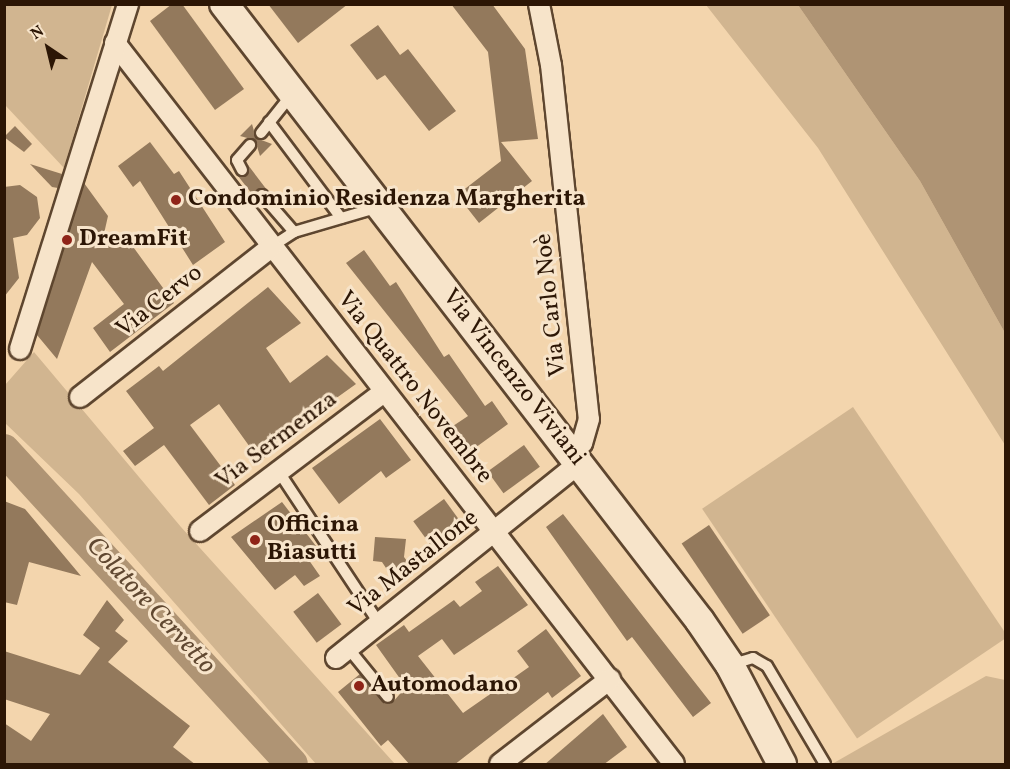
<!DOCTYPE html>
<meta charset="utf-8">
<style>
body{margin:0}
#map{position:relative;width:1010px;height:769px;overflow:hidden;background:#f3d5ad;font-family:Vollkorn,serif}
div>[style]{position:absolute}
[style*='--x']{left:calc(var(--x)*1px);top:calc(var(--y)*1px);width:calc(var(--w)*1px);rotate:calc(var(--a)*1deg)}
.green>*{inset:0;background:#d1b590;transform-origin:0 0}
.water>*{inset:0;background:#af9474}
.river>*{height:32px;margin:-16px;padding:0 16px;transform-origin:16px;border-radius:16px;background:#af9474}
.building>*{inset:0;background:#93795c;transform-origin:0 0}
.roads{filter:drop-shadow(2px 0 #5e462f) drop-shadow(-2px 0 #5e462f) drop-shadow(0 2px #5e462f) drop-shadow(0 -2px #5e462f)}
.service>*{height:10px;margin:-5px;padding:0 5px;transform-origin:5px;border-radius:5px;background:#f7e4ca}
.minor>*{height:20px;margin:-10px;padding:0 10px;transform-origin:10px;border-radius:10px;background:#f7e4ca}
.secondary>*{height:28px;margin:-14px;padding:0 14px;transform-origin:14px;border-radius:14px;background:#f7e4ca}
.dots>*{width:16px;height:16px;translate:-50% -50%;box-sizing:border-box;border:3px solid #f7e4ca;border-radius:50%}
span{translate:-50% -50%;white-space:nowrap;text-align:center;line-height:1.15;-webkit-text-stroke:6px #f7e4ca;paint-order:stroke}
.poi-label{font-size:24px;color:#2c1605;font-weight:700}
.left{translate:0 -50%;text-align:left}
.street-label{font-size:24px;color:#2c1605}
.water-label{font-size:26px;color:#604831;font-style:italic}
.frame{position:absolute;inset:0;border:6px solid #2c1605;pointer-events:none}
.north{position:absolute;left:18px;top:18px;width:60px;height:60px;-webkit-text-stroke:4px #f7e4ca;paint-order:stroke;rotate:325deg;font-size:16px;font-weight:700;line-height:24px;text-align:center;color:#2c1605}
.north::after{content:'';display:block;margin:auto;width:21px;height:27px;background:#2c1605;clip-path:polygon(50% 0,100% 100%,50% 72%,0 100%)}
</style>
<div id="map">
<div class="green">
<i style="clip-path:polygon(5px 4px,112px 5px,64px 168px,5px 105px)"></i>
<i style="clip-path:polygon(706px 5px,798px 5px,920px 181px,1005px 333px,1005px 445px,818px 148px)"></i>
<i style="clip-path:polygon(34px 352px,181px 527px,395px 764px,316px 764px,79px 494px,5px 423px,5px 385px)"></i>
<i style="left:853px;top:407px;width:277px;height:182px;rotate:56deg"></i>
<i style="clip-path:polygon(986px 676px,1005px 680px,1005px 764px,832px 764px)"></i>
</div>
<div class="water">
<i style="clip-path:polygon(798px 5px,1005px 5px,1005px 333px,920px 181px)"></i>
</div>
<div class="river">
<i style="--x:4;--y:450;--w:426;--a:47.5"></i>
</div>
<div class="building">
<i style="clip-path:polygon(172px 4px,182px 4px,244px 89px,215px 110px,150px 21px)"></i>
<i style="clip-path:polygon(268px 4px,348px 4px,298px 43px)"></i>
<i style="clip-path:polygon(451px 4px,492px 4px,525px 49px,538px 139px,501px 142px,532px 181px,479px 223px,457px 195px,501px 161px,488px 52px)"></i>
<i style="clip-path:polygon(378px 25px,400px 55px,408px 49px,456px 111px,429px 131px,385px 75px,377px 80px,350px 45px)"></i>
<i style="clip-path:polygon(252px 124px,256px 138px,272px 144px,260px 156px,255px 140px,240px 136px)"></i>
<i style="clip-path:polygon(15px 126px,32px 144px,24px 152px,4px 137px)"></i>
<i style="clip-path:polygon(150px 142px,174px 174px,179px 171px,225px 242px,193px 265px,140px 181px,133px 187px,118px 166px)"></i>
<i style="clip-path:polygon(30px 164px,62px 174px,58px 188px,52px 187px)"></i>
<i style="clip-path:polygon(248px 165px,267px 190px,258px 189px,256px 199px,238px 176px,248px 175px)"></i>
<i style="clip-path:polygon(84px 183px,108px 216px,101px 247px,123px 233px,174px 303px,110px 352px,93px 328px,124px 304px,92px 262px,57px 359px,37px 335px)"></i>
<i style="clip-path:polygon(20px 185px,37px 197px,40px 218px,27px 235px,13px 238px,19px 278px,4px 297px,4px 187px)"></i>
<i style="clip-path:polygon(364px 250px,390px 286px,396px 282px,444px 357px,449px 354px,485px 406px,492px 401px,508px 424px,468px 453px,450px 428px,468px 416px,346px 263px)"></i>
<i style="clip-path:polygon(268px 287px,301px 323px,266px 348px,290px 383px,327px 355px,356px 384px,328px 404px,324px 399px,274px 437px,280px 446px,260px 461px,219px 404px,190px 425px,235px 485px,209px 505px,164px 445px,135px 466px,123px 451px,154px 428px,126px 391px,159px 366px,163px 371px)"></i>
<i style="clip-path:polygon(380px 419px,411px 460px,386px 478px,381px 471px,339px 504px,312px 468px)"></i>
<i style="left:524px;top:445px;width:27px;height:45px;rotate:54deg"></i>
<i style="left:444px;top:499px;width:34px;height:38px;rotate:54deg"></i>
<i style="clip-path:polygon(4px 501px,25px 509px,81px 576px,29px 562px,17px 605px,4px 602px)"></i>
<i style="clip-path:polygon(282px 502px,316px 546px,306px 556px,320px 576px,304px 586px,295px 575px,275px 590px,231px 537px)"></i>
<i style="clip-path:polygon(563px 514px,711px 703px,693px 717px,632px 637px,627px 641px,546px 527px)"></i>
<i style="left:709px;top:525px;width:109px;height:33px;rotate:56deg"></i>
<i style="clip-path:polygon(375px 537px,406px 539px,404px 557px,413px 569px,396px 583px,382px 562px,373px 561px)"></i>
<i style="clip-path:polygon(498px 566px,528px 605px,454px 655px,442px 639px,418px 656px,463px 713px,529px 667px,517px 651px,546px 629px,581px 676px,552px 698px,548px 692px,454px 765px,410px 765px,388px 740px,381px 746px,338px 692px,360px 674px,385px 704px,392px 703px,406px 687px,376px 645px,404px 625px,409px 632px,454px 600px,460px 607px,482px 591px,475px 582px)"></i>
<i style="left:318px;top:593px;width:39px;height:31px;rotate:53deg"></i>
<i style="clip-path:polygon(107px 600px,124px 620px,115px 631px,128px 641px,108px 662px,190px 726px,173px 747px,196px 765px,4px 765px,4px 723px,31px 741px,50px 714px,4px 699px,4px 651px,80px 675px,100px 648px,83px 635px)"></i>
<i style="clip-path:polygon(603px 714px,627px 747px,603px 765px,544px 765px)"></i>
</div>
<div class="roads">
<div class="service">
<i style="--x:269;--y:122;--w:120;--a:53.1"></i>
<i style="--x:261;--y:133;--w:50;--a:-51.5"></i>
<i style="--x:242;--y:170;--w:11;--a:-117"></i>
<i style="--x:237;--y:160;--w:20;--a:-49"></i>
<i style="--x:262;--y:195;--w:49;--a:49.1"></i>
<i style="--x:294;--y:232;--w:89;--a:-16.4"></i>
<i style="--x:271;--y:247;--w:27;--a:-33"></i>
<i style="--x:279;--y:472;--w:181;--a:56.5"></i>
<i style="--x:348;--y:648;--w:63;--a:50.8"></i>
<i style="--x:730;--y:665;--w:24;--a:-17"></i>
<i style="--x:753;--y:658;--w:16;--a:30"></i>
<i style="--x:767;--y:666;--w:114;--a:59.4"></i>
</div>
<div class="minor">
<i style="--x:539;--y:4;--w:62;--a:78.9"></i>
<i style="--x:551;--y:65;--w:356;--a:83.9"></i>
<i style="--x:589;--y:419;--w:25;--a:106"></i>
<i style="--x:582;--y:443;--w:15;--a:143"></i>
<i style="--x:115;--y:43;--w:912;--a:52.21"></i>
<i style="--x:20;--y:349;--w:362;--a:-72.6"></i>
<i style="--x:80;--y:397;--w:243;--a:-38.1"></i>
<i style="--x:200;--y:531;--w:231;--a:-37.1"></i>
<i style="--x:336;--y:658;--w:312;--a:-38.7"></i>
<i style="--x:500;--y:764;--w:139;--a:-37.7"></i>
</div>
<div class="secondary">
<i style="--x:224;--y:4;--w:779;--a:52.35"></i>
<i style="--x:700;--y:621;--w:53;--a:55.7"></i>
<i style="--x:730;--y:665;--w:112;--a:62.3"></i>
</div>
</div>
<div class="dots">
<i style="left:176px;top:200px;background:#8f2418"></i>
<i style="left:67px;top:240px;background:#8f2418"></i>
<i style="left:255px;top:540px;background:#8f2418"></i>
<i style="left:359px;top:686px;background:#8f2418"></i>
</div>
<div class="poi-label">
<span class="left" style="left:188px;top:200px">Condominio Residenza Margherita</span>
<span class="left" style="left:79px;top:240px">DreamFit</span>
<span class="left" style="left:267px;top:540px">Officina<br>Biasutti</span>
<span class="left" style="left:371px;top:686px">Automodano</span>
</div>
<div class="street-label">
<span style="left:160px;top:302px;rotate:-38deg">Via Cervo</span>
<span style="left:552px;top:305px;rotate:-96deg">Via Carlo Noè</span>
<span style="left:513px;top:378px;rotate:52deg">Via Vincenzo Viviani</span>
<span style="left:414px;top:388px;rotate:52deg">Via Quattro Novembre</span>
<span style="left:277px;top:441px;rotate:-37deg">Via Sermenza</span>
<span style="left:414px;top:564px;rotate:-38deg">Via Mastallone</span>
</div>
<div class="water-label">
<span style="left:150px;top:606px;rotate:47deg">Colatore Cervetto</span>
</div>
<div class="frame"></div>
<div class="north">N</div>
</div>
